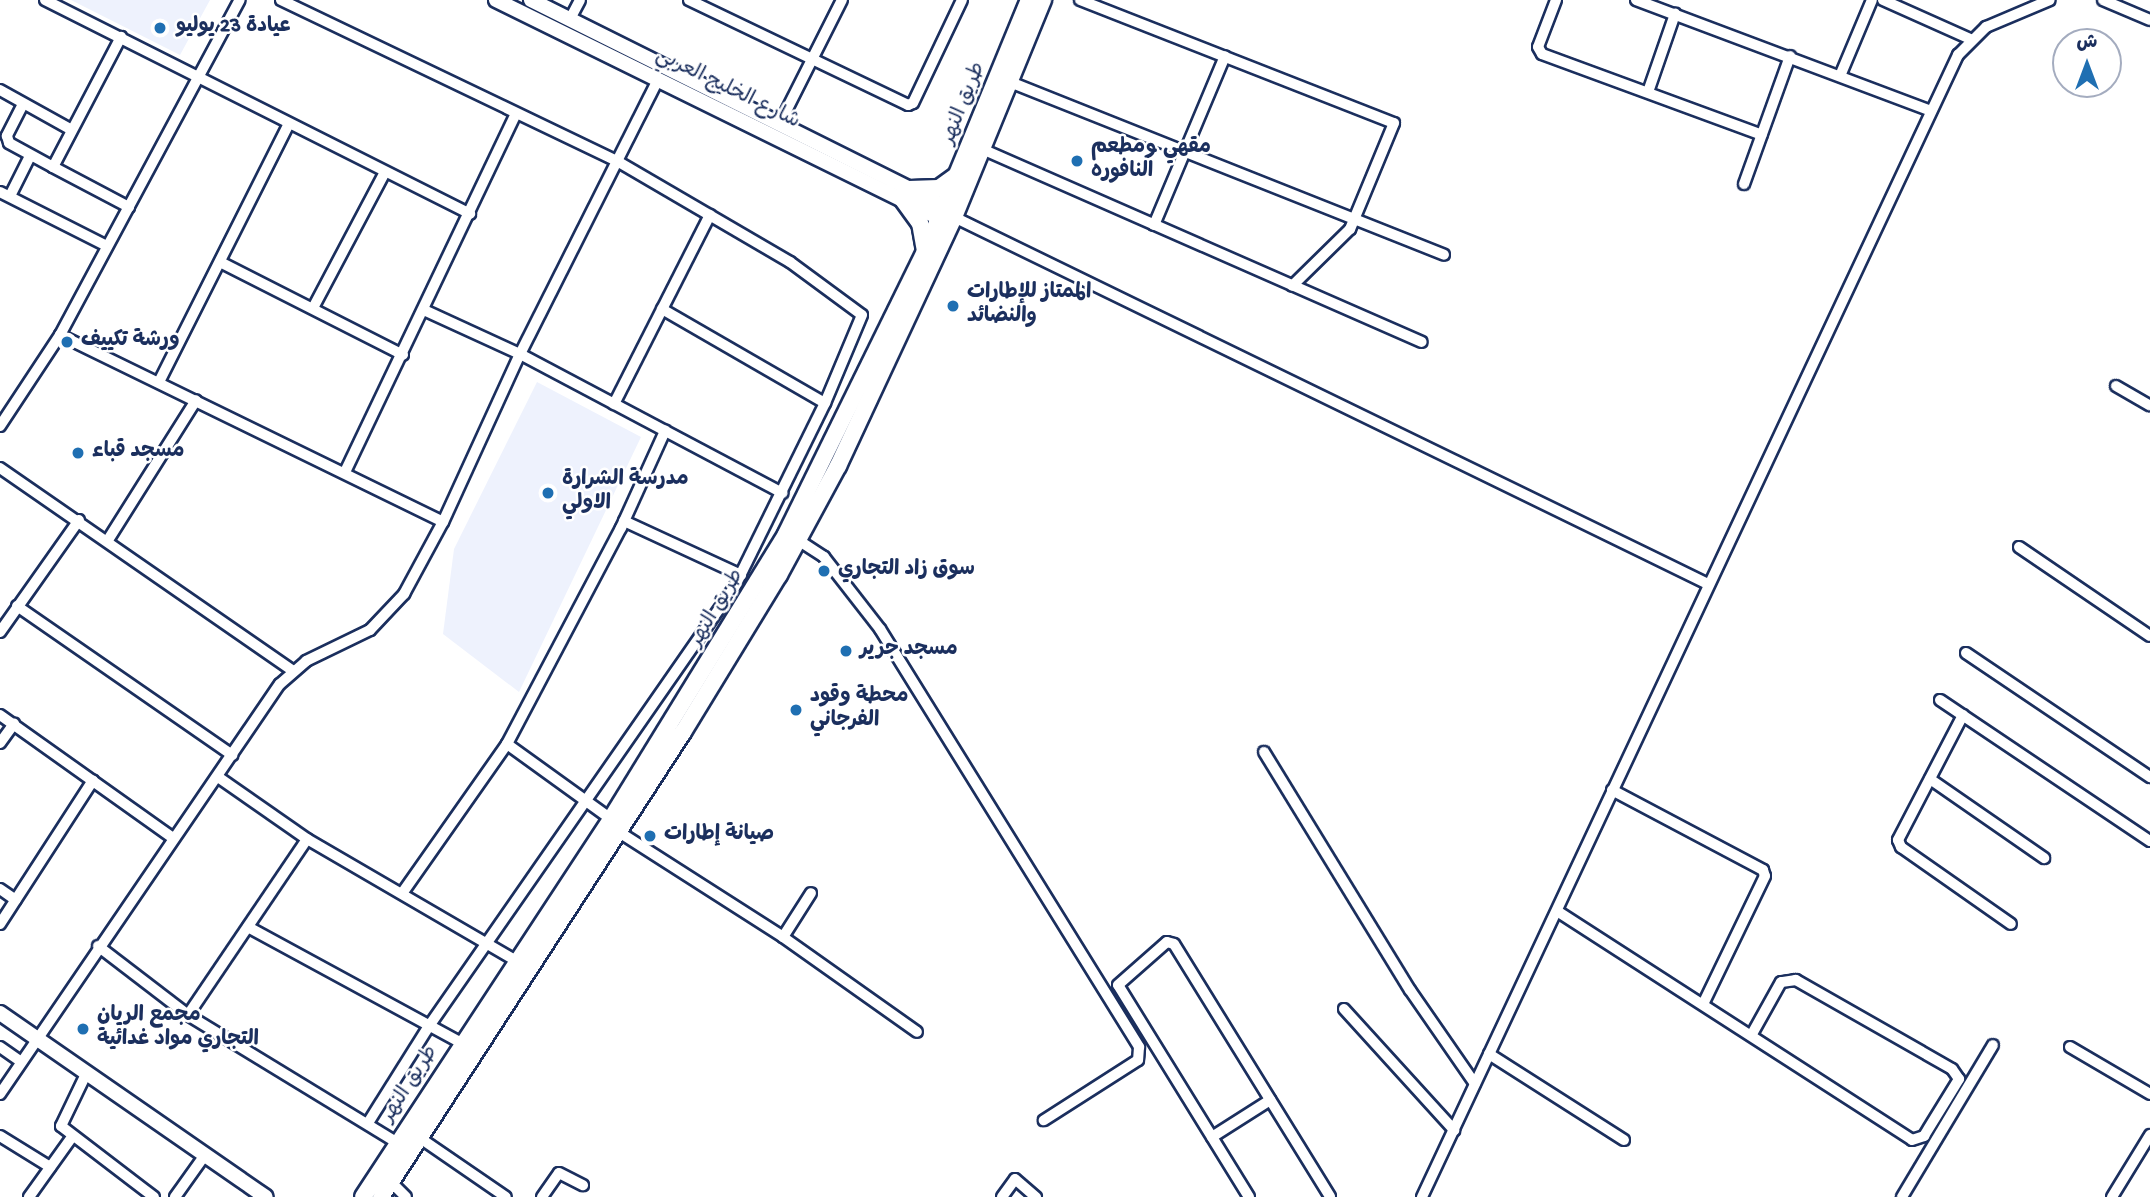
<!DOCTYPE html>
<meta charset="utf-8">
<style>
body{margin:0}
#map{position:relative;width:2150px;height:1197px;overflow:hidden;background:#fff;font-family:"Gochi Hand","Playpen Sans Arabic",sans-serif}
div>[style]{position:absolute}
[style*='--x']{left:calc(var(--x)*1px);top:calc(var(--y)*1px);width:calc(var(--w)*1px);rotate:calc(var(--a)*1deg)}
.built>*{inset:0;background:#eef2fd}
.roads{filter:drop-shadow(2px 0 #1b2f5e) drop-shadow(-2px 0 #1b2f5e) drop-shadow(0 2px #1b2f5e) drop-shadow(0 -2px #1b2f5e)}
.street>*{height:10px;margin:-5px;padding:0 5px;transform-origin:5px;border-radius:5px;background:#fff}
.secondary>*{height:14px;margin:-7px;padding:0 7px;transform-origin:7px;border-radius:7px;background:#fff}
.primary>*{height:16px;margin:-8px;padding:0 8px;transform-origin:8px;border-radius:8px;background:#fff}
.dots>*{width:19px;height:19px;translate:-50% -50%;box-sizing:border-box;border:4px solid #fff;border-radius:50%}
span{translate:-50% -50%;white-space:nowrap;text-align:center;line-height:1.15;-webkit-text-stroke:5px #fff;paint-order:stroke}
.poi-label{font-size:21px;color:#1b2f5e;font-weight:700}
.left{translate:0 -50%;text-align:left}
.street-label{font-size:21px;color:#1b2f5e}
.north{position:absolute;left:2052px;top:28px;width:70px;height:70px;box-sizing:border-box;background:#fff;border:2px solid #a4acbf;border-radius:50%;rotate:0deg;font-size:19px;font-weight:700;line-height:28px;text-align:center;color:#1b2f5e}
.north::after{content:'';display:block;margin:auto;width:24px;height:32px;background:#1f6fb2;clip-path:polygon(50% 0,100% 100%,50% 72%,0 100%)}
</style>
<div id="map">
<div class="built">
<i style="clip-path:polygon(71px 0,210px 0,180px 55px)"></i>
<i style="clip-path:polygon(537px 382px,641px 437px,519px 692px,443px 634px,454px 549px)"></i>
</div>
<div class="roads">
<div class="street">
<i style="--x:45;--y:0;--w:476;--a:26.7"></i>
<i style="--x:281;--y:0;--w:373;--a:25.6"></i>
<i style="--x:617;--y:161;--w:200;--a:30.3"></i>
<i style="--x:790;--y:262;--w:89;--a:36.4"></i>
<i style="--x:862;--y:315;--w:95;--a:112.8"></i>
<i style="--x:825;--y:403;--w:204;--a:116.2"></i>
<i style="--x:735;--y:586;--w:536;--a:124.82"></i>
<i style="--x:429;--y:1026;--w:115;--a:122.2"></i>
<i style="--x:689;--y:0;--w:243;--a:25.6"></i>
<i style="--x:908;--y:105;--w:5;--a:-22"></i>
<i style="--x:913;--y:103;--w:114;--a:-64.6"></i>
<i style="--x:1080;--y:0;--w:337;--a:21.4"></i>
<i style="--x:1394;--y:123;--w:115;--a:112.5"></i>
<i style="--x:1350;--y:229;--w:81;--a:135.5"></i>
<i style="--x:1556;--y:0;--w:50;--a:111"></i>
<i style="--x:1538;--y:47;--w:8;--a:60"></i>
<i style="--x:1542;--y:54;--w:234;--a:20.2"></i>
<i style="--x:1636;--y:0;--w:315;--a:20.6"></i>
<i style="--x:1883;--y:0;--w:95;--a:24.1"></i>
<i style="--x:2103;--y:0;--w:51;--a:23.1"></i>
<i style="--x:570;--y:19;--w:21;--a:-62"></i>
<i style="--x:1840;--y:76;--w:82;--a:-67.2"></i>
<i style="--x:1010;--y:82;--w:467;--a:21.7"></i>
<i style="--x:0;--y:90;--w:82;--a:29.1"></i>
<i style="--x:1648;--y:92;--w:83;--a:-70.9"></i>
<i style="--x:23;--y:104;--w:36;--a:117"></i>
<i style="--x:7;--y:136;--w:7;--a:74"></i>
<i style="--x:9;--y:143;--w:50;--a:28.6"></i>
<i style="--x:53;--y:167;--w:147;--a:-62.4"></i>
<i style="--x:779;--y:125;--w:140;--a:-63.3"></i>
<i style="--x:982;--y:149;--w:480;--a:23.7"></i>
<i style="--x:53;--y:167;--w:86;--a:27.8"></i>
<i style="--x:1744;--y:184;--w:136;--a:-70.2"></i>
<i style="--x:0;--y:192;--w:120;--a:26.8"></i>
<i style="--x:10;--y:196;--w:45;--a:-63.4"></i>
<i style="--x:954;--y:217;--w:839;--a:25.95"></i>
<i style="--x:1154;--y:225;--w:183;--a:-67.2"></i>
<i style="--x:222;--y:263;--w:203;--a:26.9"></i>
<i style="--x:313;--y:308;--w:154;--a:-62.1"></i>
<i style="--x:662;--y:309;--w:188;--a:30"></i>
<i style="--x:426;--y:311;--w:103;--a:24.6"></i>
<i style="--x:520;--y:354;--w:297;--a:27.9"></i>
<i style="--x:60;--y:335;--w:426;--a:26"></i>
<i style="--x:159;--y:382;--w:289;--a:-63.3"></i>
<i style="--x:2116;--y:386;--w:39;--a:30"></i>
<i style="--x:614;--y:404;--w:212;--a:-63.1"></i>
<i style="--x:0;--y:426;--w:109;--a:-56.6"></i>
<i style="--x:60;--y:335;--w:380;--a:-61.8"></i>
<i style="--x:0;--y:468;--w:356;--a:34.7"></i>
<i style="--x:345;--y:472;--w:397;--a:-64.5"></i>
<i style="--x:624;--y:521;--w:129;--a:24.8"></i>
<i style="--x:108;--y:540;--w:165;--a:-57.8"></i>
<i style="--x:798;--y:540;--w:31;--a:33"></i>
<i style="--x:824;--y:557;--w:91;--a:52.1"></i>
<i style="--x:880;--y:629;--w:492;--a:58.2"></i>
<i style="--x:1139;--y:1047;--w:13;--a:94"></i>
<i style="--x:1138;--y:1060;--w:112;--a:147.4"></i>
<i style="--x:2019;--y:547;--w:158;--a:34.2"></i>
<i style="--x:17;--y:606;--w:262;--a:34.7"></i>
<i style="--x:0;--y:632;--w:137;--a:-54.8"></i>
<i style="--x:1966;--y:653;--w:222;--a:34"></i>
<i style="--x:1940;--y:700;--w:253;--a:33.9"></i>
<i style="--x:0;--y:715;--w:212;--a:35.4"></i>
<i style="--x:1963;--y:715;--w:141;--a:117.5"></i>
<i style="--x:1898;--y:840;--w:8;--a:67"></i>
<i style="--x:1901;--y:847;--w:134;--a:35"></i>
<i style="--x:0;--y:743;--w:24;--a:-54"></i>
<i style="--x:507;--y:744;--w:128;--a:35.8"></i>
<i style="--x:1264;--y:752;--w:279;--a:58.5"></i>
<i style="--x:1410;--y:990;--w:114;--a:55.3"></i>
<i style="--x:218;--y:777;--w:108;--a:34.9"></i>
<i style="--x:307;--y:839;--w:244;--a:30.2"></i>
<i style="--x:1930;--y:779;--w:139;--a:34.7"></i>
<i style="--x:1612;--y:790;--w:171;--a:27.9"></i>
<i style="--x:1763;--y:870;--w:6;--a:72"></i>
<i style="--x:1765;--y:876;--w:142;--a:115.8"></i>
<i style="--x:619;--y:832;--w:195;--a:32.6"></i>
<i style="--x:783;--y:937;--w:164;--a:35.3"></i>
<i style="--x:0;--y:889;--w:19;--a:35"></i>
<i style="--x:403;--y:892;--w:181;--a:-54.9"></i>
<i style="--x:507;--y:744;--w:244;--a:-62.2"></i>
<i style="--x:621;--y:528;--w:107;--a:-65.6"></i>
<i style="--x:1557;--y:911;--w:422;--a:32.8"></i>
<i style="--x:1912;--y:1140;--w:13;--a:-18"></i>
<i style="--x:1924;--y:1136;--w:67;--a:-58.4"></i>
<i style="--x:1959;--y:1079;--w:12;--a:-125"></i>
<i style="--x:1952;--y:1069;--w:180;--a:-150.3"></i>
<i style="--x:1796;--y:980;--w:15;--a:172"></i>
<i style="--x:1781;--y:982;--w:60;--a:119.1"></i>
<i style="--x:0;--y:924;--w:171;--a:-57.1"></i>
<i style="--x:248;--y:927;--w:249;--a:28.5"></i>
<i style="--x:783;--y:937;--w:52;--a:-57.5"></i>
<i style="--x:98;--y:946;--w:113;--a:37.5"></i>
<i style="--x:188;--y:1015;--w:246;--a:31.4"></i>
<i style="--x:1344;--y:1009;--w:164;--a:47.7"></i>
<i style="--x:188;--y:1015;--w:212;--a:-55.9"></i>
<i style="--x:0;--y:1047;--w:24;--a:35"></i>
<i style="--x:2070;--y:1047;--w:93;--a:30.4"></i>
<i style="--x:1489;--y:1054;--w:160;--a:32.5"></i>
<i style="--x:87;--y:1072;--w:60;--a:115.7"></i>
<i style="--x:61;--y:1126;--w:117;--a:37.4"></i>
<i style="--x:0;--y:1094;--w:496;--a:-55.7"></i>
<i style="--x:280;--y:684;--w:35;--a:-41"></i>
<i style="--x:306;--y:661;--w:71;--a:-25.8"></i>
<i style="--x:370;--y:630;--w:50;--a:-46.6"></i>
<i style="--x:404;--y:594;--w:82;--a:-61.6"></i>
<i style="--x:443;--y:522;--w:185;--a:-65.4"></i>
<i style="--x:520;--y:354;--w:307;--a:-63.3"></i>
<i style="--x:0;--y:1136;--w:59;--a:31.8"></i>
<i style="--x:1212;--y:1137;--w:69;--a:-32.5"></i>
<i style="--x:420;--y:1138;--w:104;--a:34.5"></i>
<i style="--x:391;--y:1182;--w:21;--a:45"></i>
<i style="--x:29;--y:1197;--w:74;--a:-54.4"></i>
<i style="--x:175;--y:1197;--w:52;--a:-54.5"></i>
<i style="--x:542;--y:1197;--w:29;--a:-55"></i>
<i style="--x:559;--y:1173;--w:27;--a:27"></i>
<i style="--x:1002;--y:1197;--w:22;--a:-54"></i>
<i style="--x:1015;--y:1179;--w:28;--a:41"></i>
<i style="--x:1249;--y:1197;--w:249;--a:-121.7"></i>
<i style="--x:1118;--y:985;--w:65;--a:-41.3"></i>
<i style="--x:1167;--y:942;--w:7;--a:16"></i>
<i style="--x:1174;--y:944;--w:297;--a:58.3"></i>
<i style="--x:1422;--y:1197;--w:1262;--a:-64.86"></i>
<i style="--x:1958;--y:55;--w:40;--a:-45"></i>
<i style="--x:1986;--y:27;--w:69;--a:-22.9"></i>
<i style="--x:1902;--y:1197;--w:177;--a:-59.1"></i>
<i style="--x:2112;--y:1197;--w:73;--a:-58.5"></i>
</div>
<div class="secondary">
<i style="--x:496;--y:0;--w:495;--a:26.2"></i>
<i style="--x:531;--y:0;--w:462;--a:26.5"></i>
<i style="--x:0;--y:1013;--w:323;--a:34.7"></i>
</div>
<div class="primary">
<i style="--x:909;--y:189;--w:30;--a:-2"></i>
<i style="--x:939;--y:188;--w:24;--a:-36"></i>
<i style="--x:903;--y:200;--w:29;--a:54"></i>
<i style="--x:920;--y:223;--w:28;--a:80"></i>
<i style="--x:363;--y:1197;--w:452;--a:-56.7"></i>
<i style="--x:611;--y:819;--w:334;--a:-58.4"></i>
<i style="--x:786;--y:534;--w:314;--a:-63.8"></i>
<i style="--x:925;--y:252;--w:273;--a:-67.6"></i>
<i style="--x:381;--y:1197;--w:554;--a:-57"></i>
<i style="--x:683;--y:732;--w:184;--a:-58.6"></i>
<i style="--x:779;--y:575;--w:124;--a:-61.6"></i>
<i style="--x:838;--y:466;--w:275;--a:-65"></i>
<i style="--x:954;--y:217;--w:235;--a:-67.7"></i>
</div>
</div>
<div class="dots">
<i style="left:160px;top:28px;background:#1f6fb2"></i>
<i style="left:1077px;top:161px;background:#1f6fb2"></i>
<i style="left:953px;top:306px;background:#1f6fb2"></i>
<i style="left:67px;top:342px;background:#1f6fb2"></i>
<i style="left:78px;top:453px;background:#1f6fb2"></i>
<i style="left:548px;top:493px;background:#1f6fb2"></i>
<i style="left:824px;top:571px;background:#1f6fb2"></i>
<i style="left:846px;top:651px;background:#1f6fb2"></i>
<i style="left:796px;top:710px;background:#1f6fb2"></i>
<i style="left:650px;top:836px;background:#1f6fb2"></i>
<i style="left:83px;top:1029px;background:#1f6fb2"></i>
</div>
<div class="poi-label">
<span class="left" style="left:176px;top:28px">عيادة 23 يوليو</span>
<span class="left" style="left:1091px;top:161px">مقهي ومطعم<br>النافوره</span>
<span class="left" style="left:967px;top:306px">الممتاز للإطارات<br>والنضائد</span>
<span class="left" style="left:81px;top:342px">ورشة تكييف</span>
<span class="left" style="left:92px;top:453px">مسجد قباء</span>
<span class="left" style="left:562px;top:493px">مدرسة الشرارة<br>الاولي</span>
<span class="left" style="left:838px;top:571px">سوق زاد التجاري</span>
<span class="left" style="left:860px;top:651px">مسجد جرير</span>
<span class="left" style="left:810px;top:710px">محطة وقود<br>الفرجاني</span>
<span class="left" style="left:664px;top:836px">صيانة إطارات</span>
<span class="left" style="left:97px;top:1029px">مجمع الريان<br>التجاري مواد غدائية</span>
</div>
<div class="street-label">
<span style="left:727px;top:90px;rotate:26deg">شارع الخليج العربي</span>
<span style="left:965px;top:104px;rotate:-68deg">طريق النهر</span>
<span style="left:718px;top:609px;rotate:-59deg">طريق النهر</span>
<span style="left:411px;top:1085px;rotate:-57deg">طريق النهر</span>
</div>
<div class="north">ش</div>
</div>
